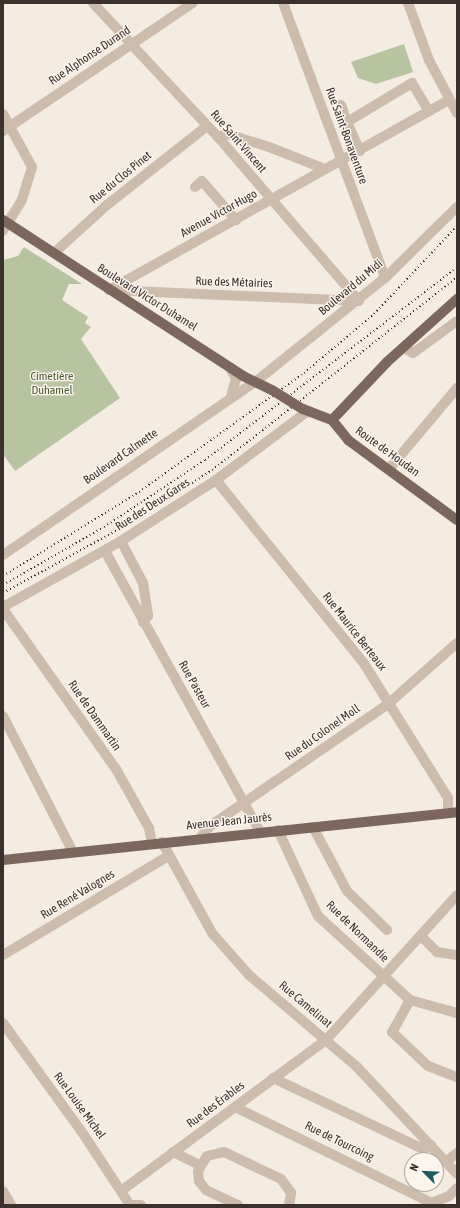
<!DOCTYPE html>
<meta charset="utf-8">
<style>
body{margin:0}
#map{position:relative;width:460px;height:1208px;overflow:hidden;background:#f4ebe1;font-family:"Asap Condensed",sans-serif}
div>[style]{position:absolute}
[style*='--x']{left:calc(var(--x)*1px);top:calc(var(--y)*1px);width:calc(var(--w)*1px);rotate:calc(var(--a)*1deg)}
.green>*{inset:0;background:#b8c4a0}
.minor>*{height:10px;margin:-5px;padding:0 5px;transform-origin:5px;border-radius:5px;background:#cdbbac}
.major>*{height:10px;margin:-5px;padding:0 5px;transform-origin:5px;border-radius:5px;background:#7d675c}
.rail>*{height:2px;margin-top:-1px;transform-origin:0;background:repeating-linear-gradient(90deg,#3b302b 0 1px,transparent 0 4px)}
.major-bridge>*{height:10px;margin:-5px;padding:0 5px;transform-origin:5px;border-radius:5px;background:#7d675c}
span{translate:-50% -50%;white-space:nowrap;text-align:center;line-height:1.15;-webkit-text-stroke:3px #fbf5ee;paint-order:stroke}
.street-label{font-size:12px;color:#3b302b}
.park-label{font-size:12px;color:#4a5a2e}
.frame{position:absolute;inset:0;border:4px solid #3b302b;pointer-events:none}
.north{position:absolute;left:404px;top:1152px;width:40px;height:40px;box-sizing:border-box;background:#fbf5ee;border:1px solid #aea6a0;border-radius:50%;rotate:294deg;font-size:11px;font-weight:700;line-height:16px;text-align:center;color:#3b302b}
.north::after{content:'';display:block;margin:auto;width:14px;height:18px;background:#1f5a5e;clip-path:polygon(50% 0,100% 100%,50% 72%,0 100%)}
</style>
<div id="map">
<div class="green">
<i style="clip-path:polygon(404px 44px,413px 72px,376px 84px,358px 78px,351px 62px)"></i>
<i style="clip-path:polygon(24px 247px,82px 284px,69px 284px,62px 300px,88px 317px,85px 323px,91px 327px,81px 339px,120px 398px,15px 471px,3px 454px,3px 260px,18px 256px)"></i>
</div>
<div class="minor">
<i style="--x:93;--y:3;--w:183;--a:47"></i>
<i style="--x:218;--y:137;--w:216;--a:49.3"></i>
<i style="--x:283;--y:3;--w:293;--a:69.6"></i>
<i style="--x:408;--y:3;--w:61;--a:69.8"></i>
<i style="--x:429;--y:60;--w:60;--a:62.2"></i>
<i style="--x:341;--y:105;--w:18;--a:71"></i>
<i style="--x:3;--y:114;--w:60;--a:61.3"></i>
<i style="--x:32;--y:167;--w:34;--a:107"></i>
<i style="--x:22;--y:200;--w:36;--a:122"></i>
<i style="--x:3;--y:131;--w:229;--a:-34"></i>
<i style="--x:218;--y:137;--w:9;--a:-18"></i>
<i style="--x:227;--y:134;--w:44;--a:17.2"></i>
<i style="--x:269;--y:147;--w:55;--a:21.4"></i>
<i style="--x:320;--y:167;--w:4;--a:63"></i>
<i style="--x:360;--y:151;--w:32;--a:-114"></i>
<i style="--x:347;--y:122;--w:76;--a:-31"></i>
<i style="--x:412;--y:83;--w:33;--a:59"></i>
<i style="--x:195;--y:187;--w:9;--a:-41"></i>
<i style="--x:202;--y:181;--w:52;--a:48.9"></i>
<i style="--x:54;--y:253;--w:72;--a:-42.2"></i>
<i style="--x:107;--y:205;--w:127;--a:-38.3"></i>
<i style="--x:109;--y:290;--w:389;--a:-29.2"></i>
<i style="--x:109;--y:290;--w:250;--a:2.5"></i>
<i style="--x:404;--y:348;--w:10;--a:29"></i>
<i style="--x:413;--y:353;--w:54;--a:-36"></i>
<i style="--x:230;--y:368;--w:13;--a:61"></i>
<i style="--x:236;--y:379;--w:19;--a:106"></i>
<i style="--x:389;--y:469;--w:106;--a:-50"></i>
<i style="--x:216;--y:480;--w:234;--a:51.1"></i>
<i style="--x:363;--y:662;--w:160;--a:58"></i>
<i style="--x:448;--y:798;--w:14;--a:90"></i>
<i style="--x:121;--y:541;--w:47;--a:62.4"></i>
<i style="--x:143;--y:583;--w:33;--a:81"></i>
<i style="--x:148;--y:616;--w:8;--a:130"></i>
<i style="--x:105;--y:551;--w:321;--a:61.1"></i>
<i style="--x:3;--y:555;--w:306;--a:-34.5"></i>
<i style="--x:255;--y:382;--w:166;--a:-38.7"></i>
<i style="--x:385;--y:278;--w:101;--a:-44.6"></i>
<i style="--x:3;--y:607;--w:135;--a:-29.2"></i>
<i style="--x:121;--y:541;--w:113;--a:-32.7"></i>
<i style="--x:216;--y:480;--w:115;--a:-36.9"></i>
<i style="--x:3;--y:609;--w:196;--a:54.8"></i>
<i style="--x:116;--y:769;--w:68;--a:60.8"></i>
<i style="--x:149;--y:828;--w:15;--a:79"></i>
<i style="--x:3;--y:716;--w:153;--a:62.8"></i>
<i style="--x:313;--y:827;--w:72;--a:62"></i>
<i style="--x:347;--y:891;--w:56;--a:44.3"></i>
<i style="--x:278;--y:830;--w:95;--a:65.1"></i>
<i style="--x:318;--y:916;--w:125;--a:42.4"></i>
<i style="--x:410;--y:1000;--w:49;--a:15.5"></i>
<i style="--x:200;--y:838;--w:16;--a:-50"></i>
<i style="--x:210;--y:826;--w:216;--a:-34.4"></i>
<i style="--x:388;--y:704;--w:92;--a:-41.5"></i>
<i style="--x:162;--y:842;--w:104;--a:61.2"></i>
<i style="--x:212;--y:933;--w:56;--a:48.6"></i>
<i style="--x:249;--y:975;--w:142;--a:40.4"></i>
<i style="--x:357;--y:1067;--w:146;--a:46.9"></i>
<i style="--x:421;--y:936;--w:23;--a:45"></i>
<i style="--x:437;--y:952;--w:20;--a:9"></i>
<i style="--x:3;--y:955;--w:191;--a:-30.9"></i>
<i style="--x:410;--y:1000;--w:37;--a:119"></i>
<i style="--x:392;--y:1032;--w:50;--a:43.4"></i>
<i style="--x:428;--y:1066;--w:31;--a:21"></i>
<i style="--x:3;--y:1023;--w:135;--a:54.1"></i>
<i style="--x:82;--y:1132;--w:87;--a:56.7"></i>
<i style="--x:273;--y:1078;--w:166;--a:25.3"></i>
<i style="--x:423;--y:1149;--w:9;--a:-27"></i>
<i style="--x:235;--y:1107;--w:219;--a:26"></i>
<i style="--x:173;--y:1152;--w:30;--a:26"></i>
<i style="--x:447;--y:1161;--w:13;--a:-39"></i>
<i style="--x:3;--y:1191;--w:16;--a:60"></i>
<i style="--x:121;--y:1191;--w:255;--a:-36.4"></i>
<i style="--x:326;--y:1040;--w:195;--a:-47.9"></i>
<i style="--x:132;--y:1205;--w:9;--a:0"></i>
<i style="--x:238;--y:1205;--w:35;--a:-155"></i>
<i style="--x:206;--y:1190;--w:11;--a:-128"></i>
<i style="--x:199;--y:1181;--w:10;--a:-96"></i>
<i style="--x:198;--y:1171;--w:17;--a:-59"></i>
<i style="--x:207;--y:1156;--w:17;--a:-13"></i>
<i style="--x:224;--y:1152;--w:63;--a:25.3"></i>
<i style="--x:281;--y:1179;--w:17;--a:54"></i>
<i style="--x:291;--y:1193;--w:12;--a:99"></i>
<i style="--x:426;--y:1205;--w:25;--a:-21"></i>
<i style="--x:449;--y:1196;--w:11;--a:-45"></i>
</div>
<div class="major">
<i style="--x:3;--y:220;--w:286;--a:33"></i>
<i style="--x:243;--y:376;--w:32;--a:26"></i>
<i style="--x:303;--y:409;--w:31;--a:21"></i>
<i style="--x:332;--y:420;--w:80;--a:-46.5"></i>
<i style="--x:387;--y:362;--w:94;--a:-42"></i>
<i style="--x:332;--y:420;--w:26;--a:51"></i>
<i style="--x:348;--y:440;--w:135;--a:36.3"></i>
<i style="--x:3;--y:860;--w:457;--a:-6"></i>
</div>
<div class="rail">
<i style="--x:3;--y:576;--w:160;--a:-31.7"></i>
<i style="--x:139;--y:492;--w:203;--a:-35.8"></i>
<i style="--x:304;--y:373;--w:92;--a:-40.1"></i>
<i style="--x:374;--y:314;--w:121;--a:-46.7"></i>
<i style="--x:3;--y:585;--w:116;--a:-29.9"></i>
<i style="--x:104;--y:527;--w:121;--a:-33.6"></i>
<i style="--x:205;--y:460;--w:317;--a:-37.4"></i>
<i style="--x:3;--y:593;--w:151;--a:-28.9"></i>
<i style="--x:135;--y:520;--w:92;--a:-33"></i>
<i style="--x:212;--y:470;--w:312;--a:-38.2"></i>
</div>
<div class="major-bridge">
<i style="--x:272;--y:390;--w:36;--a:32"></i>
</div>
<div class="street-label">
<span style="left:90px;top:56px;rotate:-34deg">Rue Alphonse Durand</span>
<span style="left:346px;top:136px;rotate:70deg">Rue Saint-Bonaventure</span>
<span style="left:238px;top:142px;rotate:49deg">Rue Saint-Vincent</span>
<span style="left:121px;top:178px;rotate:-39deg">Rue du Clos Pinet</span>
<span style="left:219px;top:214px;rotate:-29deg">Avenue Victor Hugo</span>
<span style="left:234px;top:283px;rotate:2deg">Rue des Métairies</span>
<span style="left:351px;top:288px;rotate:-40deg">Boulevard du Midi</span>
<span style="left:147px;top:298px;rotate:32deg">Boulevard Victor Duhamel</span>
<span style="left:387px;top:452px;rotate:36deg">Route de Houdan</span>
<span style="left:121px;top:457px;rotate:-35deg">Boulevard Calmette</span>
<span style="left:153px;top:505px;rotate:-33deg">Rue des Deux Gares</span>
<span style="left:354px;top:632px;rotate:52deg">Rue Maurice Berteaux</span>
<span style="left:194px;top:685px;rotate:61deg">Rue Pasteur</span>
<span style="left:94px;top:716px;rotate:55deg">Rue de Dammartin</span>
<span style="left:323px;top:733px;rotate:-35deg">Rue du Colonel Moll</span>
<span style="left:229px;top:822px;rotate:-6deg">Avenue Jean Jaurès</span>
<span style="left:78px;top:895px;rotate:-31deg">Rue René Valognes</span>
<span style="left:357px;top:932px;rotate:44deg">Rue de Normandie</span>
<span style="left:305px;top:1005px;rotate:40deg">Rue Camelinat</span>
<span style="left:216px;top:1105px;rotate:-37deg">Rue des Érables</span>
<span style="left:79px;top:1106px;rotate:54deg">Rue Louise Michel</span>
<span style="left:339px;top:1142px;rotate:26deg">Rue de Tourcoing</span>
</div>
<div class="park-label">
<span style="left:52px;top:384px">Cimetière<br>Duhamel</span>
</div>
<div class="frame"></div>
<div class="north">N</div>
</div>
